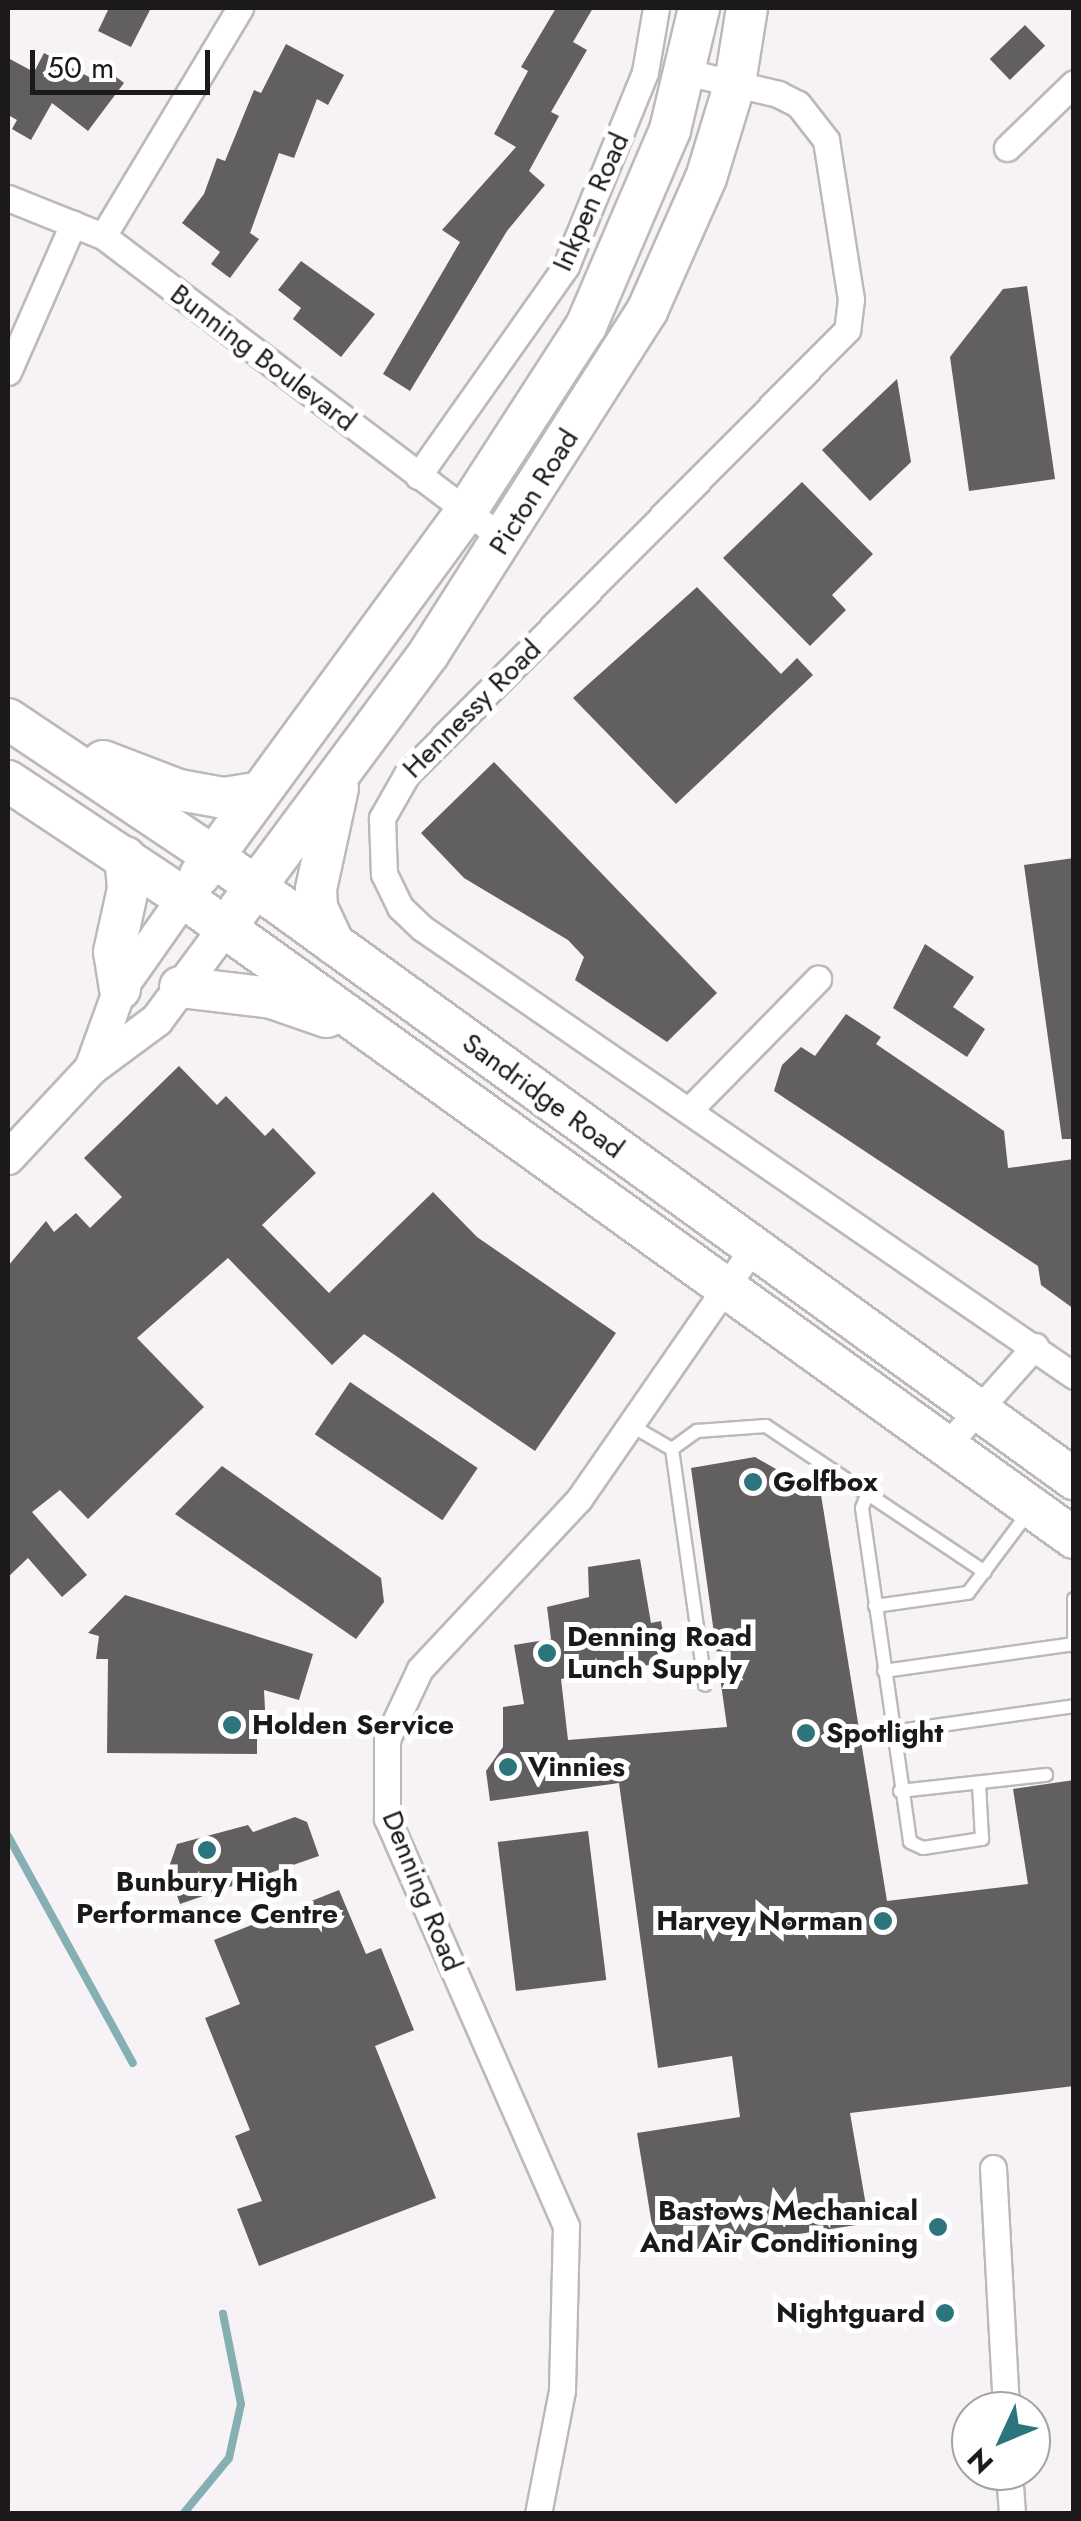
<!DOCTYPE html>
<style>
body{margin:0}
#map{position:relative;width:1081px;height:2521px;overflow:hidden;background:#f6f2f5;font-family:Jost,sans-serif}
div>[style]{position:absolute}
[style*='--x']{left:calc(var(--x)*1px);top:calc(var(--y)*1px);width:calc(var(--w)*1px);rotate:calc(var(--a)*1deg)}
.stream>*{height:8px;margin:-4px;padding:0 4px;transform-origin:4px;border-radius:4px;background:#85afb3}
.building>*{inset:0;background:#625f61;transform-origin:0 0}
.roads{filter:drop-shadow(2px 0 #bcb8bb) drop-shadow(-2px 0 #bcb8bb) drop-shadow(0 2px #bcb8bb) drop-shadow(0 -2px #bcb8bb)}
.service>*{height:12px;margin:-6px;padding:0 6px;transform-origin:6px;border-radius:6px;background:#fff}
.minor>*{height:25px;margin:-12.5px;padding:0 12.5px;transform-origin:12.5px;border-radius:12.5px;background:#fff}
.tertiary>*{height:32px;margin:-16px;padding:0 16px;transform-origin:16px;border-radius:16px;background:#fff}
.primary>*{height:40px;margin:-20px;padding:0 20px;transform-origin:20px;border-radius:20px;background:#fff}
.dots>*{width:28px;height:28px;translate:-50% -50%;box-sizing:border-box;border:5px solid #fff;border-radius:50%}
span{translate:-50% -50%;white-space:nowrap;text-align:center;line-height:1.15;-webkit-text-stroke:10px #fff;paint-order:stroke}
.street-label{font-size:28px;color:#1b191a}
.poi-label{font-size:28px;color:#1b191a;font-weight:700}
.left{translate:0 -50%;text-align:left}
.right{translate:-100% -50%;text-align:right}
.frame{position:absolute;inset:0;border:10px solid #1b191a;pointer-events:none}
.north{position:absolute;left:951px;top:2391px;width:100px;height:100px;box-sizing:border-box;background:#fff;border:2px solid #a4a3a3;border-radius:50%;rotate:226deg;font-size:28px;font-weight:700;line-height:40px;text-align:center;color:#1b191a}
.north::after{content:'';display:block;margin:auto;width:35px;height:45px;background:#2c757d;clip-path:polygon(50% 0,100% 100%,50% 72%,0 100%)}
.scale{position:absolute;left:30px;top:50px;width:180px;height:45px;box-sizing:border-box;border:5px solid #1b191a;border-top:0;padding-left:12px;font-size:30px;line-height:35px;white-space:nowrap;color:#1b191a;-webkit-text-stroke:8px #fff;paint-order:stroke}
</style>
<div id="map">
<div class="stream">
<i style="--x:8;--y:1836;--w:259;--a:61.2"></i>
<i style="--x:183;--y:2514;--w:72;--a:-50.6"></i>
<i style="--x:229;--y:2458;--w:55;--a:-77.5"></i>
<i style="--x:241;--y:2404;--w:92;--a:-101.3"></i>
</div>
<div class="building">
<i style="clip-path:polygon(109px 8px,151px 8px,131px 47px,98px 31px)"></i>
<i style="clip-path:polygon(556px 8px,593px 8px,573px 42px,587px 50px,551px 112px,559px 116px,529px 171px,545px 185px,507px 231px,410px 391px,383px 374px,460px 242px,442px 230px,516px 147px,494px 134px,528px 71px,521px 67px)"></i>
<i style="left:1025px;top:25px;width:29px;height:49px;rotate:46deg"></i>
<i style="clip-path:polygon(286px 44px,344px 75px,328px 105px,317px 99px,294px 158px,279px 153px,250px 233px,259px 239px,230px 278px,211px 264px,220px 252px,182px 223px,204px 194px,217px 158px,225px 161px,254px 90px,261px 93px)"></i>
<i style="clip-path:polygon(44px 53px,91px 78px,101px 65px,124px 83px,88px 131px,52px 103px,31px 140px,12px 129px,17px 120px,8px 115px,8px 58px,34px 72px)"></i>
<i style="clip-path:polygon(301px 261px,375px 314px,341px 357px,293px 319px,301px 308px,278px 290px)"></i>
<i style="clip-path:polygon(1027px 286px,1055px 479px,969px 491px,950px 357px,1003px 289px)"></i>
<i style="clip-path:polygon(897px 379px,911px 462px,870px 501px,822px 450px)"></i>
<i style="clip-path:polygon(802px 482px,873px 554px,832px 595px,846px 610px,810px 646px,723px 558px)"></i>
<i style="clip-path:polygon(697px 587px,781px 674px,797px 658px,813px 675px,676px 804px,573px 698px)"></i>
<i style="clip-path:polygon(494px 762px,717px 993px,667px 1042px,575px 980px,584px 957px,568px 940px,464px 878px,421px 833px)"></i>
<i style="clip-path:polygon(1074px 858px,1074px 1139px,1062px 1139px,1024px 865px)"></i>
<i style="clip-path:polygon(925px 944px,974px 977px,953px 1007px,985px 1029px,967px 1057px,893px 1008px)"></i>
<i style="clip-path:polygon(846px 1014px,881px 1037px,876px 1044px,1004px 1131px,1008px 1168px,1074px 1159px,1074px 1309px,1041px 1285px,1038px 1266px,774px 1091px,782px 1065px,801px 1047px,815px 1056px)"></i>
<i style="clip-path:polygon(179px 1066px,217px 1105px,226px 1096px,265px 1136px,273px 1128px,316px 1173px,262px 1225px,329px 1293px,433px 1192px,477px 1237px,616px 1333px,535px 1451px,364px 1334px,332px 1365px,228px 1258px,137px 1338px,204px 1407px,88px 1519px,60px 1490px,32px 1512px,87px 1575px,62px 1597px,28px 1558px,8px 1577px,8px 1266px,46px 1221px,54px 1232px,76px 1213px,90px 1228px,122px 1197px,84px 1158px)"></i>
<i style="left:350px;top:1382px;width:154px;height:63px;rotate:34deg"></i>
<i style="clip-path:polygon(755px 1457px,821px 1495px,887px 1901px,1028px 1884px,1013px 1789px,1074px 1780px,1074px 2086px,850px 2113px,869px 2223px,657px 2256px,637px 2133px,740px 2117px,732px 2056px,658px 2068px,619px 1783px,490px 1801px,486px 1771px,503px 1747px,503px 1707px,524px 1704px,514px 1645px,551px 1639px,547px 1607px,589px 1597px,588px 1567px,640px 1559px,651px 1623px,661px 1621px,668px 1662px,561px 1679px,568px 1740px,727px 1727px,691px 1468px)"></i>
<i style="clip-path:polygon(222px 1466px,381px 1578px,384px 1602px,356px 1639px,175px 1514px)"></i>
<i style="clip-path:polygon(125px 1595px,313px 1654px,299px 1700px,264px 1690px,266px 1729px,257px 1736px,257px 1754px,107px 1753px,108px 1659px,96px 1659px,99px 1636px,88px 1633px)"></i>
<i style="clip-path:polygon(295px 1817px,307px 1822px,319px 1856px,180px 1904px,168px 1870px,177px 1844px,248px 1825px,253px 1832px)"></i>
<i style="left:588px;top:1831px;width:150px;height:91px;rotate:83deg"></i>
<i style="clip-path:polygon(339px 1890px,366px 1954px,381px 1948px,414px 2030px,375px 2046px,436px 2198px,259px 2266px,237px 2209px,262px 2201px,235px 2136px,250px 2130px,205px 2018px,240px 2004px,214px 1940px)"></i>
</div>
<div class="roads">
<div class="service">
<i style="--x:632;--y:1426;--w:46;--a:29.9"></i>
<i style="--x:672;--y:1449;--w:31;--a:-36"></i>
<i style="--x:697;--y:1431;--w:69;--a:-4.1"></i>
<i style="--x:766;--y:1426;--w:263;--a:33.7"></i>
<i style="--x:672;--y:1449;--w:238;--a:82"></i>
<i style="--x:868;--y:1493;--w:16;--a:112"></i>
<i style="--x:862;--y:1508;--w:337;--a:81.8"></i>
<i style="--x:910;--y:1842;--w:14;--a:25"></i>
<i style="--x:923;--y:1848;--w:60;--a:-8.7"></i>
<i style="--x:982;--y:1839;--w:56;--a:-93.1"></i>
<i style="--x:1074;--y:1599;--w:47;--a:90"></i>
<i style="--x:875;--y:1606;--w:94;--a:-8"></i>
<i style="--x:968;--y:1593;--w:104;--a:-53.2"></i>
<i style="--x:884;--y:1671;--w:192;--a:-8.1"></i>
<i style="--x:892;--y:1732;--w:184;--a:-8.1"></i>
<i style="--x:900;--y:1791;--w:147;--a:-6.3"></i>
</div>
<div class="minor">
<i style="--x:686;--y:72;--w:95;--a:13.4"></i>
<i style="--x:778;--y:94;--w:22;--a:27"></i>
<i style="--x:798;--y:104;--w:46;--a:52.1"></i>
<i style="--x:826;--y:140;--w:161;--a:81.1"></i>
<i style="--x:851;--y:299;--w:31;--a:97"></i>
<i style="--x:847;--y:330;--w:625;--a:134.74"></i>
<i style="--x:407;--y:774;--w:51;--a:119.6"></i>
<i style="--x:382;--y:818;--w:56;--a:88"></i>
<i style="--x:384;--y:874;--w:37;--a:64"></i>
<i style="--x:400;--y:907;--w:30;--a:44"></i>
<i style="--x:422;--y:928;--w:791;--a:34.49"></i>
<i style="--x:1007;--y:148;--w:93;--a:-44.1"></i>
<i style="--x:8;--y:198;--w:102;--a:21.8"></i>
<i style="--x:103;--y:236;--w:504;--a:37.1"></i>
<i style="--x:103;--y:236;--w:266;--a:-59"></i>
<i style="--x:8;--y:372;--w:162;--a:-66.3"></i>
<i style="--x:418;--y:476;--w:257;--a:-54.8"></i>
<i style="--x:566;--y:266;--w:209;--a:-67.8"></i>
<i style="--x:645;--y:72;--w:65;--a:-80.2"></i>
<i style="--x:692;--y:1107;--w:180;--a:-45.5"></i>
<i style="--x:946;--y:1446;--w:134;--a:-48.3"></i>
<i style="--x:993;--y:2168;--w:243;--a:86.9"></i>
<i style="--x:1009;--y:2471;--w:43;--a:86"></i>
<i style="--x:538;--y:2514;--w:126;--a:-79"></i>
<i style="--x:562;--y:2390;--w:164;--a:-88.6"></i>
<i style="--x:566;--y:2226;--w:445;--a:-113.7"></i>
<i style="--x:387;--y:1819;--w:80;--a:-90"></i>
<i style="--x:387;--y:1739;--w:77;--a:-64.8"></i>
<i style="--x:420;--y:1669;--w:233;--a:-46.9"></i>
<i style="--x:579;--y:1499;--w:304;--a:-55.3"></i>
</div>
<div class="tertiary">
<i style="--x:91;--y:1069;--w:85;--a:-70.1"></i>
<i style="--x:120;--y:989;--w:111;--a:-54.9"></i>
<i style="--x:8;--y:1158;--w:122;--a:-47"></i>
<i style="--x:91;--y:1069;--w:82;--a:-36.6"></i>
<i style="--x:157;--y:1020;--w:114;--a:-53.5"></i>
</div>
<div class="primary">
<i style="--x:8;--y:719;--w:247;--a:33.8"></i>
<i style="--x:213;--y:856;--w:1063;--a:35.89"></i>
<i style="--x:103;--y:761;--w:81;--a:20.9"></i>
<i style="--x:179;--y:790;--w:46;--a:10.1"></i>
<i style="--x:224;--y:798;--w:36;--a:-9"></i>
<i style="--x:8;--y:781;--w:211;--a:33.6"></i>
<i style="--x:184;--y:898;--w:1096;--a:35.72"></i>
<i style="--x:200;--y:875;--w:449;--a:-53.8"></i>
<i style="--x:465;--y:513;--w:223;--a:-57.1"></i>
<i style="--x:586;--y:326;--w:213;--a:-66.8"></i>
<i style="--x:670;--y:130;--w:125;--a:-76.6"></i>
<i style="--x:239;--y:909;--w:319;--a:-53.4"></i>
<i style="--x:429;--y:653;--w:406;--a:-57.5"></i>
<i style="--x:647;--y:311;--w:145;--a:-66.1"></i>
<i style="--x:706;--y:178;--w:99;--a:-73"></i>
<i style="--x:735;--y:83;--w:76;--a:-80.9"></i>
<i style="--x:334;--y:944;--w:40;--a:-115"></i>
<i style="--x:317;--y:908;--w:19;--a:-93"></i>
<i style="--x:316;--y:889;--w:103;--a:-77.7"></i>
<i style="--x:180;--y:987;--w:93;--a:6.8"></i>
<i style="--x:272;--y:998;--w:58;--a:19.1"></i>
<i style="--x:120;--y:989;--w:37;--a:-99"></i>
<i style="--x:114;--y:952;--w:65;--a:-77.5"></i>
<i style="--x:128;--y:889;--w:32;--a:-95"></i>
</div>
</div>
<div class="dots">
<i style="left:753px;top:1482px;background:#2c757d"></i>
<i style="left:547px;top:1653px;background:#2c757d"></i>
<i style="left:232px;top:1725px;background:#2c757d"></i>
<i style="left:806px;top:1733px;background:#2c757d"></i>
<i style="left:508px;top:1767px;background:#2c757d"></i>
<i style="left:207px;top:1850px;background:#2c757d"></i>
<i style="left:883px;top:1921px;background:#2c757d"></i>
<i style="left:938px;top:2227px;background:#2c757d"></i>
<i style="left:945px;top:2313px;background:#2c757d"></i>
</div>
<div class="street-label">
<span style="left:591px;top:202px;rotate:-66deg">Inkpen Road</span>
<span style="left:263px;top:358px;rotate:37deg">Bunning Boulevard</span>
<span style="left:534px;top:492px;rotate:-58deg">Picton Road</span>
<span style="left:472px;top:709px;rotate:-45deg">Hennessy Road</span>
<span style="left:543px;top:1096px;rotate:36deg">Sandridge Road</span>
<span style="left:422px;top:1891px;rotate:68deg">Denning Road</span>
</div>
<div class="poi-label">
<span class="left" style="left:773px;top:1482px">Golfbox</span>
<span class="left" style="left:567px;top:1653px">Denning Road<br>Lunch Supply</span>
<span class="left" style="left:252px;top:1725px">Holden Service</span>
<span class="left" style="left:826px;top:1733px">Spotlight</span>
<span class="left" style="left:528px;top:1767px">Vinnies</span>
<span style="left:207px;top:1898px">Bunbury High<br>Performance Centre</span>
<span class="right" style="left:863px;top:1921px">Harvey Norman</span>
<span class="right" style="left:918px;top:2227px">Bastows Mechanical<br>And Air Conditioning</span>
<span class="right" style="left:925px;top:2313px">Nightguard</span>
</div>
<div class="frame"></div>
<div class="north">N</div>
<div class="scale">50 m</div>
</div>
